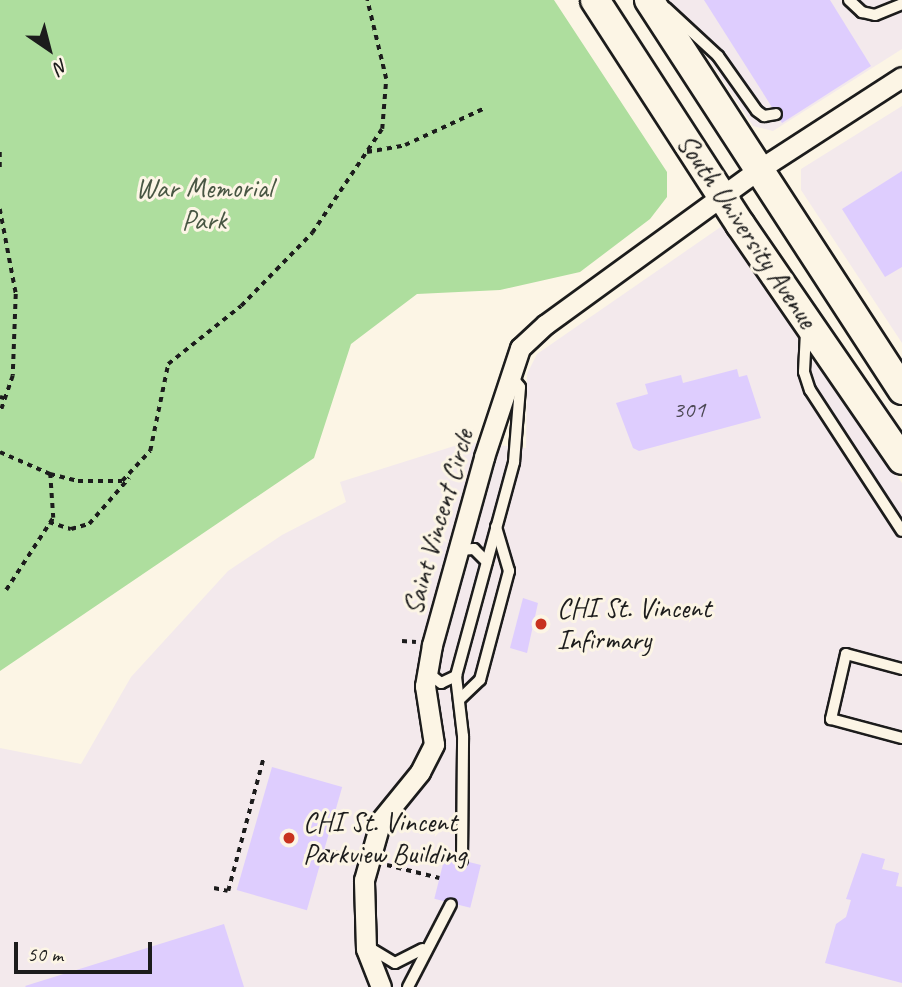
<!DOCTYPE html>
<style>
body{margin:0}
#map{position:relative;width:902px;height:987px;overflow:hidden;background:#fcf5e5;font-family:Caveat,sans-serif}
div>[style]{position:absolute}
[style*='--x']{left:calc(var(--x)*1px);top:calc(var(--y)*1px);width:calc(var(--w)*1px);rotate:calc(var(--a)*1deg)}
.built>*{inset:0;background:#f3e9ec}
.green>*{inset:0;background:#aede9e}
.building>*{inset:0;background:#decdfe;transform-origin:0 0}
.path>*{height:3.5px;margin-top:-1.75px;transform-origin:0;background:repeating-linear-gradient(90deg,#1c1c1c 0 5px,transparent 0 10px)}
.roads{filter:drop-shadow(2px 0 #1c1c1c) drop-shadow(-2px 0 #1c1c1c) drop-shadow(0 2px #1c1c1c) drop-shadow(0 -2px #1c1c1c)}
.service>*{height:10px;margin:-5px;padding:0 5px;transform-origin:5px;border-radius:5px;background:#fcf5e5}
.minor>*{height:19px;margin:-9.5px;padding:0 9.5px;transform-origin:9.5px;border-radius:9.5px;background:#fcf5e5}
.secondary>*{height:28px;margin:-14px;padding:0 14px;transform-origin:14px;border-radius:14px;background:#fcf5e5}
.dots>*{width:19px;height:19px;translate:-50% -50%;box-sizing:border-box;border:4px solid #fcf5e5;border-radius:50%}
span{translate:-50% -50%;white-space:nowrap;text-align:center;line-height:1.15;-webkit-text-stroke:6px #fcf5e5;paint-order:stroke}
.number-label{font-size:24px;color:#4c4854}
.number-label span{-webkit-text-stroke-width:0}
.park-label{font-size:28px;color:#485643}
.street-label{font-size:28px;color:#1c1c1c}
.poi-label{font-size:28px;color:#1c1c1c}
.left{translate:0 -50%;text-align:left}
.north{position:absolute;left:14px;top:14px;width:70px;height:70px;-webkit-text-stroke:5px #fcf5e5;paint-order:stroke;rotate:145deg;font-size:19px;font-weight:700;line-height:28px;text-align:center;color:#1c1c1c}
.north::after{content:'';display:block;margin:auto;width:24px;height:32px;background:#1c1c1c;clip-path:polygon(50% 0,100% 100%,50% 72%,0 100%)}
.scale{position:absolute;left:14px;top:942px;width:138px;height:32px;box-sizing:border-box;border:4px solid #1c1c1c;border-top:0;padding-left:9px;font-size:21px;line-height:24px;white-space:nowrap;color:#1c1c1c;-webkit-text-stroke:5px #fcf5e5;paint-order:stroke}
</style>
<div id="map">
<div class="built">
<i style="clip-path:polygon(669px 0,902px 0,902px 49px,773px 131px,753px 126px)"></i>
<i style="clip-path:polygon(902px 106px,902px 343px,801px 190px,801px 169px)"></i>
<i style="clip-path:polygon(722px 226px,902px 483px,902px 987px,0 987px,0 748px,81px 764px,131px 677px,228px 571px,282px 535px,346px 502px,340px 482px,467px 442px,526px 448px,527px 374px,537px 354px)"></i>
</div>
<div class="green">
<i style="clip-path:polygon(0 0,554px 0,667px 172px,667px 197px,650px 219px,580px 272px,500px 290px,417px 294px,351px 344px,314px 458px,0 671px)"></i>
</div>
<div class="building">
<i style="clip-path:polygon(704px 0,830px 0,871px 66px,782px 123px)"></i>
<i style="clip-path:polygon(902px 171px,902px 267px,885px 277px,842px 209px)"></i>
<i style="clip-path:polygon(737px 369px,739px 377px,747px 375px,761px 418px,639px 451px,633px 448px,616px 403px,648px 394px,645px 384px,681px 375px,683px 383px)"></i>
<i style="clip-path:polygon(523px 598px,538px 603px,527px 653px,510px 648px)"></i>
<i style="left:272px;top:767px;width:73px;height:128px;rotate:16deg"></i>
<i style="clip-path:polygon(862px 853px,885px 859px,882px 869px,899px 873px,896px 886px,902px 887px,902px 983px,825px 963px,836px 924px,846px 917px,851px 900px,846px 899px)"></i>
<i style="left:445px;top:856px;width:37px;height:44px;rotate:14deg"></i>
<i style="clip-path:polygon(224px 924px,244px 987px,26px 987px,25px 986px)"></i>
</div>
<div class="path">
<i style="--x:0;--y:152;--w:20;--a:90"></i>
<i style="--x:367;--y:152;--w:39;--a:-10"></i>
<i style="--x:405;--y:145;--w:86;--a:-24.8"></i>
<i style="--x:0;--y:209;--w:86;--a:79.3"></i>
<i style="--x:16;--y:294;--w:82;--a:92.1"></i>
<i style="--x:13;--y:376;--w:39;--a:109"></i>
<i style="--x:0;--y:397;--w:7;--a:16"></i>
<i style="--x:0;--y:452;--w:55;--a:23.7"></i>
<i style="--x:50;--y:474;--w:29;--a:14"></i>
<i style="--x:78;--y:481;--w:44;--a:0"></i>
<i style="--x:122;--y:481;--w:41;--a:-47"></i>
<i style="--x:150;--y:451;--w:89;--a:-78.3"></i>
<i style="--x:168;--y:364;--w:93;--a:-38.5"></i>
<i style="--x:241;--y:306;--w:102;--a:-45.8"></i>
<i style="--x:312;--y:233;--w:125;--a:-56.1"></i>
<i style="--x:382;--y:129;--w:50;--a:-85.4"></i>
<i style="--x:386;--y:79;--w:81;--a:-103.5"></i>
<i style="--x:49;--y:522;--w:23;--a:18"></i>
<i style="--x:71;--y:529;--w:19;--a:-16"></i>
<i style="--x:89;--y:524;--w:61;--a:-49"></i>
<i style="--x:6;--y:590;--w:86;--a:-56.9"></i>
<i style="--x:53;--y:518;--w:44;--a:-93.9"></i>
<i style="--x:402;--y:641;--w:14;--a:4"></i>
<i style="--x:325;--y:851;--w:26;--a:9"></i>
<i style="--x:387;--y:865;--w:54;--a:14"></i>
<i style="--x:214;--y:888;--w:14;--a:12"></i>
<i style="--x:228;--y:891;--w:137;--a:-75.1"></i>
</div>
<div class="roads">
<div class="service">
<i style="--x:849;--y:0;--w:18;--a:43"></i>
<i style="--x:862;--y:12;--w:13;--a:13"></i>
<i style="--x:875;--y:15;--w:29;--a:-22"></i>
<i style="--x:666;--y:8;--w:71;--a:42.7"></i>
<i style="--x:718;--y:56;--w:67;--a:54.7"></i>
<i style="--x:757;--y:111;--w:9;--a:36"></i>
<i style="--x:764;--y:116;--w:12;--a:-9"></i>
<i style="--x:806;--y:332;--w:40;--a:92.9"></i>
<i style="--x:804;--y:372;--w:19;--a:72"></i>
<i style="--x:810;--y:390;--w:168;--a:56.9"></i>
<i style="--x:459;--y:550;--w:15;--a:-4"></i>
<i style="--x:474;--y:549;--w:18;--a:45"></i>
<i style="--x:902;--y:669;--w:58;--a:-165"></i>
<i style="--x:846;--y:654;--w:67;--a:103"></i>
<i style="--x:831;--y:719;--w:73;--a:15"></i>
<i style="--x:427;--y:672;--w:18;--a:38"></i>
<i style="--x:441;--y:683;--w:17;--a:-25"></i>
<i style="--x:460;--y:699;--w:28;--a:-44"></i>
<i style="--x:480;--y:680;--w:113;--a:-75.1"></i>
<i style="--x:509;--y:571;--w:46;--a:-106.5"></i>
<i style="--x:462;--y:860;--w:124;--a:-89.5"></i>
<i style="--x:463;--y:736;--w:60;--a:-96.7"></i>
<i style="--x:456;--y:676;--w:222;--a:-74.8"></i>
<i style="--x:514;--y:462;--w:75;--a:-85.4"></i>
<i style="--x:520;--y:387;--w:14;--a:-129"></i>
<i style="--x:370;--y:948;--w:29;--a:31"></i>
<i style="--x:395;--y:963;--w:31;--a:-27"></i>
<i style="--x:408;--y:987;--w:93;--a:-62.6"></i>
</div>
<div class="minor">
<i style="--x:381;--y:987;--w:41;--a:-111.5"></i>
<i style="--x:366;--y:949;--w:69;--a:-91.7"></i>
<i style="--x:364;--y:880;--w:62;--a:-74.2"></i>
<i style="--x:381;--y:820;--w:62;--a:-50.9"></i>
<i style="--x:420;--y:772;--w:31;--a:-63"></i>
<i style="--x:434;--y:744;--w:59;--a:-98.8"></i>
<i style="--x:425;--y:686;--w:42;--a:-80.3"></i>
<i style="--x:432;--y:645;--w:195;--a:-74.5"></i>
<i style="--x:484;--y:457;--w:115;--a:-71.7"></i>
<i style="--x:520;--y:348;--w:35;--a:-43"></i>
<i style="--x:546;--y:324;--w:262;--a:-36"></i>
<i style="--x:758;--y:170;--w:171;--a:-32.9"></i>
</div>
<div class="secondary">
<i style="--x:595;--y:0;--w:267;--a:57.1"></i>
<i style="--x:740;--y:224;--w:286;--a:55.5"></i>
<i style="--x:649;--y:0;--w:465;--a:57"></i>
</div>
</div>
<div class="dots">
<i style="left:541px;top:624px;background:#c8321e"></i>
<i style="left:289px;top:838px;background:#c8321e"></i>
</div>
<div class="number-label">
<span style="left:689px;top:410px">301</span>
</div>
<div class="park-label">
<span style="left:204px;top:204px">War Memorial<br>Park</span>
</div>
<div class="street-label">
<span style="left:747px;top:231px;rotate:56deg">South University Avenue</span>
<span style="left:438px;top:522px;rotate:-74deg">Saint Vincent Circle</span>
</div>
<div class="poi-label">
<span class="left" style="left:557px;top:624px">CHI St. Vincent<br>Infirmary</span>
<span class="left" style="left:303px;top:838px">CHI St. Vincent<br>Parkview Building</span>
</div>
<div class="north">N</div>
<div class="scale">50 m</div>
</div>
